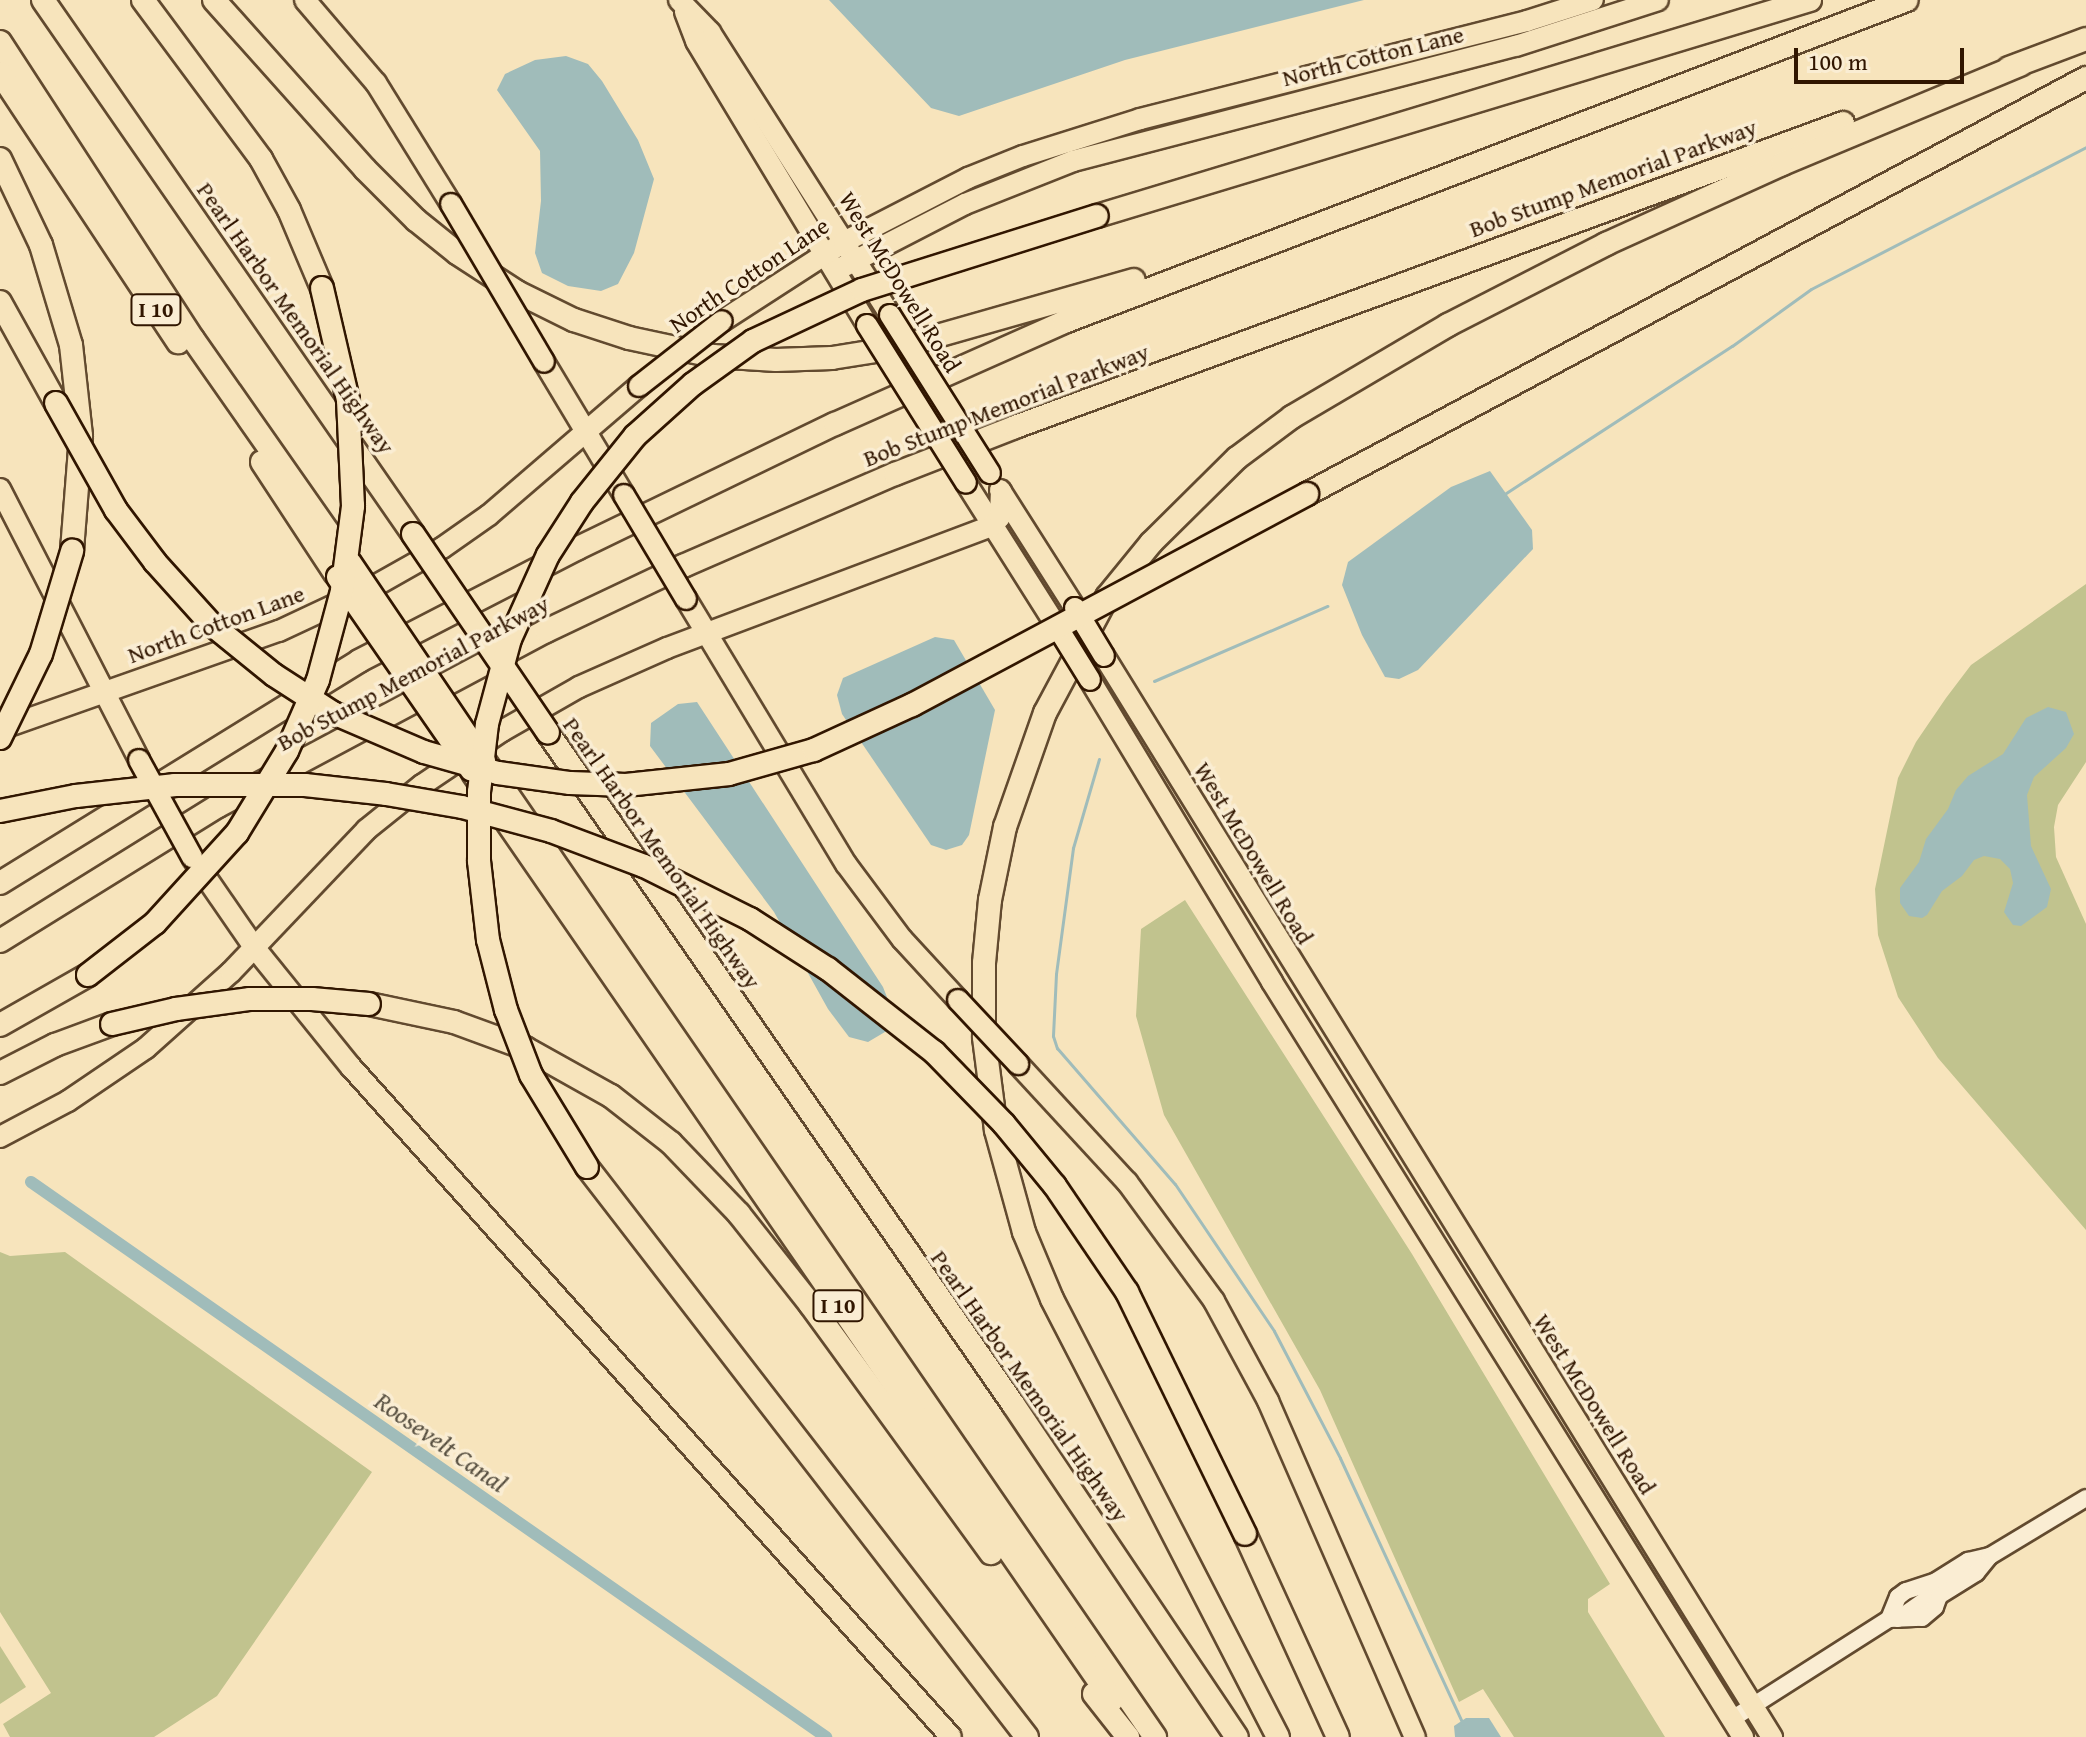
<!DOCTYPE html>
<style>
body{margin:0}
#map{position:relative;width:2086px;height:1737px;overflow:hidden;background:#f7e4bc;font-family:"Gentium Book Plus",serif}
div>[style]{position:absolute}
[style*='--x']{left:calc(var(--x)*1px);top:calc(var(--y)*1px);width:calc(var(--w)*1px);rotate:calc(var(--a)*1deg)}
.green>*{inset:0;background:#c1c38e}
.water>*{inset:0;background:#a0bcba}
.stream>*{height:3px;margin:-1.5px;padding:0 1.5px;transform-origin:1.5px;border-radius:1.5px;background:#a0bcba}
.canal>*{height:12px;margin:-6px;padding:0 6px;transform-origin:6px;border-radius:6px;background:#a0bcba}
.roads{filter:drop-shadow(2px 0 #624a2f) drop-shadow(-2px 0 #624a2f) drop-shadow(0 2px #624a2f) drop-shadow(0 -2px #624a2f)}
.minor>*{height:16px;margin:-8px;padding:0 8px;transform-origin:8px;border-radius:8px;background:#faedd3}
.major>*{height:20px;margin:-10px;padding:0 10px;transform-origin:10px;border-radius:10px;background:#f7e4bc}
.highway>*{height:22px;margin:-11px;padding:0 11px;transform-origin:11px;border-radius:11px;background:#f7e4bc}
.bridges{filter:drop-shadow(2px 0 #311600) drop-shadow(-2px 0 #311600) drop-shadow(0 2px #311600) drop-shadow(0 -2px #311600)}
.major-bridge>*{height:20px;margin:-10px;padding:0 10px;transform-origin:10px;border-radius:10px;background:#f7e4bc}
.highway-bridge>*{height:22px;margin:-11px;padding:0 11px;transform-origin:11px;border-radius:11px;background:#f7e4bc}
span{translate:-50% -50%;white-space:nowrap;text-align:center;line-height:1.15;-webkit-text-stroke:7px #faedd3;paint-order:stroke}
.shield-label span{padding:2px 6px;background:#faedd3;border:2px solid;border-radius:6px;-webkit-text-stroke-width:0}
.shield-label{font-size:22px;color:#311600;font-weight:700}
.street-label{font-size:24px;color:#311600}
.water-label{font-size:26px;color:#585041;font-style:italic}
.scale{position:absolute;left:1794px;top:48px;width:170px;height:36px;box-sizing:border-box;border:4px solid #311600;border-top:0;padding-left:10px;font-size:24px;line-height:28px;white-space:nowrap;color:#311600;-webkit-text-stroke:6px #faedd3;paint-order:stroke}
</style>
<div id="map">
<div class="green">
<i style="clip-path:polygon(2086px 584px,2086px 762px,2058px 805px,2054px 827px,2056px 857px,2086px 924px,2086px 1230px,1938px 1058px,1898px 997px,1878px 935px,1875px 889px,1898px 778px,1916px 742px,1946px 698px,1971px 665px)"></i>
<i style="clip-path:polygon(1185px 900px,1412px 1254px,1610px 1584px,1588px 1599px,1588px 1612px,1665px 1737px,1514px 1737px,1483px 1689px,1459px 1702px,1320px 1390px,1164px 1115px,1136px 1016px,1141px 929px)"></i>
<i style="clip-path:polygon(0 1252px,10px 1256px,65px 1252px,372px 1472px,217px 1696px,154px 1737px,10px 1737px,3px 1724px,51px 1693px,0 1612px)"></i>
<i style="clip-path:polygon(0 1646px,26px 1687px,0 1704px)"></i>
</div>
<div class="water">
<i style="clip-path:polygon(829px 0,1364px 0,1125px 60px,959px 116px,931px 108px)"></i>
<i style="clip-path:polygon(566px 56px,588px 64px,602px 81px,638px 140px,654px 179px,634px 253px,618px 284px,601px 291px,568px 286px,542px 273px,535px 253px,541px 201px,540px 151px,497px 90px,505px 74px,535px 60px)"></i>
<i style="clip-path:polygon(1490px 471px,1532px 530px,1533px 549px,1418px 670px,1399px 679px,1385px 677px,1362px 635px,1342px 585px,1348px 562px,1451px 487px)"></i>
<i style="clip-path:polygon(935px 637px,954px 640px,995px 710px,969px 835px,962px 845px,946px 850px,931px 845px,842px 714px,837px 695px,843px 678px)"></i>
<i style="clip-path:polygon(697px 702px,883px 987px,894px 1015px,890px 1029px,868px 1042px,849px 1037px,828px 1009px,774px 912px,650px 746px,651px 723px,678px 704px)"></i>
<i style="clip-path:polygon(2048px 707px,2066px 712px,2074px 734px,2066px 748px,2034px 777px,2027px 795px,2031px 846px,2051px 889px,2047px 907px,2021px 926px,2013px 925px,2004px 912px,2013px 883px,2010px 869px,2000px 859px,1984px 856px,1974px 860px,1962px 876px,1942px 891px,1927px 915px,1922px 918px,1909px 916px,1900px 903px,1900px 888px,1919px 862px,1926px 839px,1948px 809px,1956px 790px,1968px 776px,2003px 754px,2026px 718px)"></i>
<i style="clip-path:polygon(1466px 1718px,1489px 1718px,1501px 1737px,1455px 1737px,1454px 1726px)"></i>
</div>
<div class="stream">
<i style="--x:1503;--y:495;--w:273;--a:-33.1"></i>
<i style="--x:1732;--y:346;--w:97;--a:-35.8"></i>
<i style="--x:1811;--y:289;--w:309;--a:-27.3"></i>
<i style="--x:1154;--y:681;--w:189;--a:-23.4"></i>
<i style="--x:1099;--y:759;--w:93;--a:106.3"></i>
<i style="--x:1073;--y:848;--w:127;--a:97.7"></i>
<i style="--x:1056;--y:974;--w:62;--a:92.8"></i>
<i style="--x:1053;--y:1036;--w:13;--a:72"></i>
<i style="--x:1057;--y:1048;--w:180;--a:49.1"></i>
<i style="--x:1175;--y:1184;--w:177;--a:56"></i>
<i style="--x:1274;--y:1331;--w:143;--a:62.5"></i>
<i style="--x:1340;--y:1458;--w:293;--a:65.2"></i>
</div>
<div class="canal">
<i style="--x:31;--y:1182;--w:970;--a:34.92"></i>
</div>
<div class="roads">
<div class="minor">
<i style="--x:1889;--y:1619;--w:24;--a:-68"></i>
<i style="--x:1898;--y:1597;--w:10;--a:-37"></i>
<i style="--x:1906;--y:1591;--w:32;--a:-18"></i>
<i style="--x:1936;--y:1581;--w:38;--a:-32"></i>
<i style="--x:1968;--y:1561;--w:23;--a:-13"></i>
<i style="--x:1898;--y:1619;--w:37;--a:-35"></i>
<i style="--x:1928;--y:1598;--w:11;--a:-10"></i>
<i style="--x:1939;--y:1596;--w:6;--a:-121"></i>
<i style="--x:1732;--y:1719;--w:186;--a:-32.5"></i>
<i style="--x:1889;--y:1619;--w:33;--a:-2"></i>
<i style="--x:1922;--y:1618;--w:17;--a:-40"></i>
<i style="--x:1935;--y:1607;--w:12;--a:-70"></i>
<i style="--x:1939;--y:1596;--w:44;--a:-31.9"></i>
<i style="--x:1976;--y:1573;--w:22;--a:-51"></i>
<i style="--x:1990;--y:1556;--w:112;--a:-31.1"></i>
</div>
<div class="major">
<i style="--x:305;--y:0;--w:109;--a:49.5"></i>
<i style="--x:376;--y:83;--w:142;--a:58.2"></i>
<i style="--x:679;--y:0;--w:45;--a:45.9"></i>
<i style="--x:710;--y:32;--w:335;--a:57.5"></i>
<i style="--x:685;--y:12;--w:31;--a:69"></i>
<i style="--x:696;--y:41;--w:332;--a:58.9"></i>
<i style="--x:835;--y:271;--w:146;--a:-27.3"></i>
<i style="--x:965;--y:204;--w:116;--a:-21.7"></i>
<i style="--x:1073;--y:161;--w:458;--a:-14.6"></i>
<i style="--x:1516;--y:46;--w:149;--a:-17.9"></i>
<i style="--x:722;--y:321;--w:145;--a:-32.9"></i>
<i style="--x:844;--y:242;--w:140;--a:-27.3"></i>
<i style="--x:968;--y:178;--w:59;--a:-21.8"></i>
<i style="--x:1023;--y:156;--w:123;--a:-17.5"></i>
<i style="--x:1140;--y:119;--w:399;--a:-14.2"></i>
<i style="--x:1527;--y:21;--w:69;--a:-17.7"></i>
<i style="--x:544;--y:362;--w:155;--a:59"></i>
<i style="--x:966;--y:483;--w:178;--a:57.7"></i>
<i style="--x:0;--y:489;--w:305;--a:62.8"></i>
<i style="--x:1000;--y:490;--w:140;--a:57.6"></i>
<i style="--x:686;--y:599;--w:310;--a:58.9"></i>
<i style="--x:846;--y:864;--w:94;--a:53.3"></i>
<i style="--x:902;--y:939;--w:83;--a:47.4"></i>
<i style="--x:1104;--y:656;--w:1271;--a:58.29"></i>
<i style="--x:1090;--y:680;--w:353;--a:58.9"></i>
<i style="--x:1272;--y:982;--w:890;--a:58.04"></i>
<i style="--x:0;--y:729;--w:296;--a:-19.4"></i>
<i style="--x:279;--y:631;--w:104;--a:-25.1"></i>
<i style="--x:373;--y:587;--w:79;--a:-29.5"></i>
<i style="--x:442;--y:548;--w:57;--a:-35.1"></i>
<i style="--x:489;--y:515;--w:198;--a:-40.7"></i>
<i style="--x:194;--y:860;--w:106;--a:55.4"></i>
<i style="--x:254;--y:947;--w:154;--a:51.1"></i>
<i style="--x:351;--y:1067;--w:899;--a:48.15"></i>
<i style="--x:1018;--y:1064;--w:161;--a:47.3"></i>
<i style="--x:1127;--y:1182;--w:147;--a:53.8"></i>
<i style="--x:1214;--y:1301;--w:114;--a:61.6"></i>
<i style="--x:1268;--y:1401;--w:367;--a:66.4"></i>
<i style="--x:0;--y:1137;--w:77;--a:-27.9"></i>
<i style="--x:68;--y:1101;--w:94;--a:-34.2"></i>
<i style="--x:146;--y:1048;--w:114;--a:-41.8"></i>
<i style="--x:231;--y:972;--w:196;--a:-46.4"></i>
<i style="--x:366;--y:830;--w:72;--a:-38.8"></i>
<i style="--x:422;--y:785;--w:97;--a:-34"></i>
<i style="--x:502;--y:731;--w:89;--a:-29.7"></i>
<i style="--x:579;--y:687;--w:96;--a:-23.9"></i>
<i style="--x:667;--y:648;--w:347;--a:-20.6"></i>
<i style="--x:992;--y:526;--w:12;--a:-48"></i>
<i style="--x:1000;--y:517;--w:26;--a:-88"></i>
</div>
<div class="highway">
<i style="--x:43;--y:0;--w:650;--a:55.28"></i>
<i style="--x:143;--y:0;--w:198;--a:53.4"></i>
<i style="--x:261;--y:159;--w:58;--a:61.2"></i>
<i style="--x:289;--y:210;--w:85;--a:67.1"></i>
<i style="--x:214;--y:0;--w:227;--a:48.2"></i>
<i style="--x:365;--y:169;--w:72;--a:45"></i>
<i style="--x:416;--y:220;--w:53;--a:38.8"></i>
<i style="--x:457;--y:253;--w:72;--a:33"></i>
<i style="--x:517;--y:292;--w:64;--a:26.2"></i>
<i style="--x:574;--y:320;--w:58;--a:18.1"></i>
<i style="--x:629;--y:338;--w:86;--a:12.1"></i>
<i style="--x:713;--y:356;--w:63;--a:3.6"></i>
<i style="--x:776;--y:360;--w:56;--a:-2"></i>
<i style="--x:832;--y:358;--w:64;--a:-9"></i>
<i style="--x:895;--y:348;--w:248;--a:-15.9"></i>
<i style="--x:0;--y:42;--w:354;--a:57"></i>
<i style="--x:193;--y:339;--w:274;--a:55"></i>
<i style="--x:2009;--y:68;--w:82;--a:-20.6"></i>
<i style="--x:0;--y:73;--w:323;--a:56.5"></i>
<i style="--x:0;--y:159;--w:95;--a:64.5"></i>
<i style="--x:41;--y:245;--w:104;--a:73.3"></i>
<i style="--x:71;--y:345;--w:92;--a:83.7"></i>
<i style="--x:81;--y:436;--w:115;--a:94.5"></i>
<i style="--x:1097;--y:216;--w:745;--a:-16.85"></i>
<i style="--x:0;--y:302;--w:115;--a:61"></i>
<i style="--x:262;--y:462;--w:133;--a:56.7"></i>
<i style="--x:1307;--y:494;--w:883;--a:-28.1"></i>
<i style="--x:548;--y:733;--w:816;--a:55.28"></i>
<i style="--x:1013;--y:1404;--w:401;--a:56.1"></i>
<i style="--x:486;--y:763;--w:1182;--a:55.52"></i>
<i style="--x:473;--y:773;--w:1126;--a:55.42"></i>
<i style="--x:0;--y:883;--w:422;--a:-31.7"></i>
<i style="--x:359;--y:661;--w:246;--a:-27.3"></i>
<i style="--x:578;--y:548;--w:285;--a:-25.8"></i>
<i style="--x:835;--y:424;--w:251;--a:-24"></i>
<i style="--x:1064;--y:322;--w:902;--a:-20.91"></i>
<i style="--x:0;--y:941;--w:256;--a:-31.8"></i>
<i style="--x:218;--y:806;--w:372;--a:-28.1"></i>
<i style="--x:546;--y:631;--w:152;--a:-25.4"></i>
<i style="--x:683;--y:566;--w:231;--a:-23.5"></i>
<i style="--x:895;--y:474;--w:129;--a:-21.4"></i>
<i style="--x:1015;--y:427;--w:882;--a:-20.16"></i>
<i style="--x:369;--y:1004;--w:87;--a:12"></i>
<i style="--x:454;--y:1022;--w:76;--a:20.1"></i>
<i style="--x:525;--y:1048;--w:98;--a:29.2"></i>
<i style="--x:611;--y:1096;--w:76;--a:38.1"></i>
<i style="--x:671;--y:1143;--w:98;--a:46.2"></i>
<i style="--x:739;--y:1214;--w:115;--a:51.7"></i>
<i style="--x:810;--y:1304;--w:308;--a:54"></i>
<i style="--x:0;--y:1025;--w:101;--a:-29.6"></i>
<i style="--x:0;--y:1073;--w:62;--a:-27"></i>
<i style="--x:55;--y:1045;--w:61;--a:-20.2"></i>
<i style="--x:587;--y:1167;--w:720;--a:52.33"></i>
<i style="--x:1245;--y:1534;--w:223;--a:65.4"></i>
<i style="--x:1094;--y:1694;--w:55;--a:51.7"></i>
<i style="--x:1278;--y:1737;--w:493;--a:-117.3"></i>
<i style="--x:1052;--y:1299;--w:73;--a:-112.7"></i>
<i style="--x:1024;--y:1232;--w:106;--a:-105.4"></i>
<i style="--x:996;--y:1130;--w:94;--a:-97.4"></i>
<i style="--x:984;--y:1037;--w:74;--a:-90"></i>
<i style="--x:984;--y:963;--w:63;--a:-84.6"></i>
<i style="--x:990;--y:900;--w:75;--a:-78.4"></i>
<i style="--x:1005;--y:827;--w:121;--a:-70.7"></i>
<i style="--x:1045;--y:713;--w:132;--a:-61.9"></i>
<i style="--x:1107;--y:597;--w:70;--a:-50.8"></i>
<i style="--x:1151;--y:543;--w:121;--a:-44.7"></i>
<i style="--x:1237;--y:458;--w:69;--a:-36.7"></i>
<i style="--x:1292;--y:417;--w:181;--a:-30.5"></i>
<i style="--x:1448;--y:325;--w:178;--a:-27.1"></i>
<i style="--x:1606;--y:244;--w:193;--a:-24.4"></i>
<i style="--x:1782;--y:164;--w:258;--a:-22.6"></i>
</div>
</div>
<div class="bridges">
<div class="major-bridge">
<i style="--x:451;--y:204;--w:183;--a:59.5"></i>
<i style="--x:890;--y:315;--w:187;--a:57.7"></i>
<i style="--x:867;--y:325;--w:186;--a:57.9"></i>
<i style="--x:639;--y:386;--w:105;--a:-38.1"></i>
<i style="--x:624;--y:495;--w:121;--a:59.2"></i>
<i style="--x:1075;--y:608;--w:56;--a:58.9"></i>
<i style="--x:1061;--y:633;--w:55;--a:58.3"></i>
<i style="--x:139;--y:760;--w:111;--a:61.3"></i>
<i style="--x:958;--y:1000;--w:88;--a:46.8"></i>
</div>
<div class="highway-bridge">
<i style="--x:56;--y:403;--w:123;--a:60.7"></i>
<i style="--x:116;--y:510;--w:65;--a:53.1"></i>
<i style="--x:155;--y:562;--w:84;--a:47.9"></i>
<i style="--x:211;--y:624;--w:81;--a:39"></i>
<i style="--x:274;--y:675;--w:70;--a:32.8"></i>
<i style="--x:333;--y:713;--w:99;--a:23.2"></i>
<i style="--x:424;--y:752;--w:77;--a:15.8"></i>
<i style="--x:498;--y:773;--w:73;--a:7.9"></i>
<i style="--x:570;--y:783;--w:56;--a:2"></i>
<i style="--x:626;--y:785;--w:104;--a:-6.1"></i>
<i style="--x:729;--y:774;--w:88;--a:-15.8"></i>
<i style="--x:814;--y:750;--w:108;--a:-24.7"></i>
<i style="--x:912;--y:705;--w:448;--a:-28.1"></i>
<i style="--x:413;--y:534;--w:240;--a:55.8"></i>
<i style="--x:350;--y:563;--w:239;--a:55.9"></i>
<i style="--x:338;--y:577;--w:234;--a:55.3"></i>
<i style="--x:0;--y:738;--w:93;--a:-64"></i>
<i style="--x:41;--y:654;--w:108;--a:-73.2"></i>
<i style="--x:0;--y:811;--w:77;--a:-11.2"></i>
<i style="--x:76;--y:796;--w:100;--a:-6.3"></i>
<i style="--x:175;--y:785;--w:130;--a:0"></i>
<i style="--x:305;--y:785;--w:81;--a:6.3"></i>
<i style="--x:386;--y:794;--w:77;--a:9.7"></i>
<i style="--x:462;--y:807;--w:92;--a:15.1"></i>
<i style="--x:551;--y:831;--w:99;--a:20.6"></i>
<i style="--x:644;--y:866;--w:119;--a:26.6"></i>
<i style="--x:750;--y:919;--w:93;--a:32.7"></i>
<i style="--x:828;--y:969;--w:135;--a:38.1"></i>
<i style="--x:934;--y:1052;--w:100;--a:45.8"></i>
<i style="--x:1004;--y:1124;--w:80;--a:50.6"></i>
<i style="--x:1055;--y:1186;--w:128;--a:55.8"></i>
<i style="--x:1127;--y:1292;--w:269;--a:64"></i>
<i style="--x:88;--y:975;--w:85;--a:-37.8"></i>
<i style="--x:155;--y:923;--w:122;--a:-47.7"></i>
<i style="--x:237;--y:833;--w:96;--a:-58.6"></i>
<i style="--x:287;--y:751;--w:77;--a:-66.4"></i>
<i style="--x:318;--y:680;--w:92;--a:-74.9"></i>
<i style="--x:342;--y:591;--w:86;--a:-82.6"></i>
<i style="--x:353;--y:506;--w:106;--a:-92.7"></i>
<i style="--x:348;--y:400;--w:115;--a:-103.1"></i>
<i style="--x:112;--y:1024;--w:66;--a:-13.2"></i>
<i style="--x:176;--y:1009;--w:75;--a:-7.7"></i>
<i style="--x:250;--y:999;--w:62;--a:0"></i>
<i style="--x:312;--y:999;--w:57;--a:5"></i>
<i style="--x:587;--y:1167;--w:108;--a:-121.3"></i>
<i style="--x:531;--y:1075;--w:70;--a:-111"></i>
<i style="--x:506;--y:1010;--w:72;--a:-104.4"></i>
<i style="--x:488;--y:940;--w:80;--a:-96.5"></i>
<i style="--x:479;--y:861;--w:69;--a:-90"></i>
<i style="--x:479;--y:792;--w:68;--a:-83.3"></i>
<i style="--x:487;--y:724;--w:88;--a:-74.9"></i>
<i style="--x:510;--y:639;--w:92;--a:-65.7"></i>
<i style="--x:548;--y:555;--w:63;--a:-57.3"></i>
<i style="--x:582;--y:502;--w:85;--a:-51.2"></i>
<i style="--x:635;--y:436;--w:78;--a:-41.9"></i>
<i style="--x:693;--y:384;--w:74;--a:-35.6"></i>
<i style="--x:753;--y:341;--w:120;--a:-25.1"></i>
<i style="--x:862;--y:290;--w:246;--a:-17.5"></i>
</div>
</div>
<div class="shield-label">
<span style="left:156px;top:310px">I 10</span>
<span style="left:838px;top:1306px">I 10</span>
</div>
<div class="street-label">
<span style="left:1373px;top:56px;rotate:-14deg">North Cotton Lane</span>
<span style="left:1613px;top:178px;rotate:-20deg">Bob Stump Memorial Parkway</span>
<span style="left:749px;top:275px;rotate:-34deg">North Cotton Lane</span>
<span style="left:900px;top:282px;rotate:58deg">West McDowell Road</span>
<span style="left:296px;top:318px;rotate:55deg">Pearl Harbor Memorial Highway</span>
<span style="left:1006px;top:405px;rotate:-21deg">Bob Stump Memorial Parkway</span>
<span style="left:216px;top:624px;rotate:-20deg">North Cotton Lane</span>
<span style="left:413px;top:673px;rotate:-28deg">Bob Stump Memorial Parkway</span>
<span style="left:662px;top:853px;rotate:55deg">Pearl Harbor Memorial Highway</span>
<span style="left:1254px;top:853px;rotate:59deg">West McDowell Road</span>
<span style="left:1030px;top:1386px;rotate:55deg">Pearl Harbor Memorial Highway</span>
<span style="left:1595px;top:1404px;rotate:58deg">West McDowell Road</span>
</div>
<div class="water-label">
<span style="left:441px;top:1442px;rotate:35deg">Roosevelt Canal</span>
</div>
<div class="scale">100 m</div>
</div>
